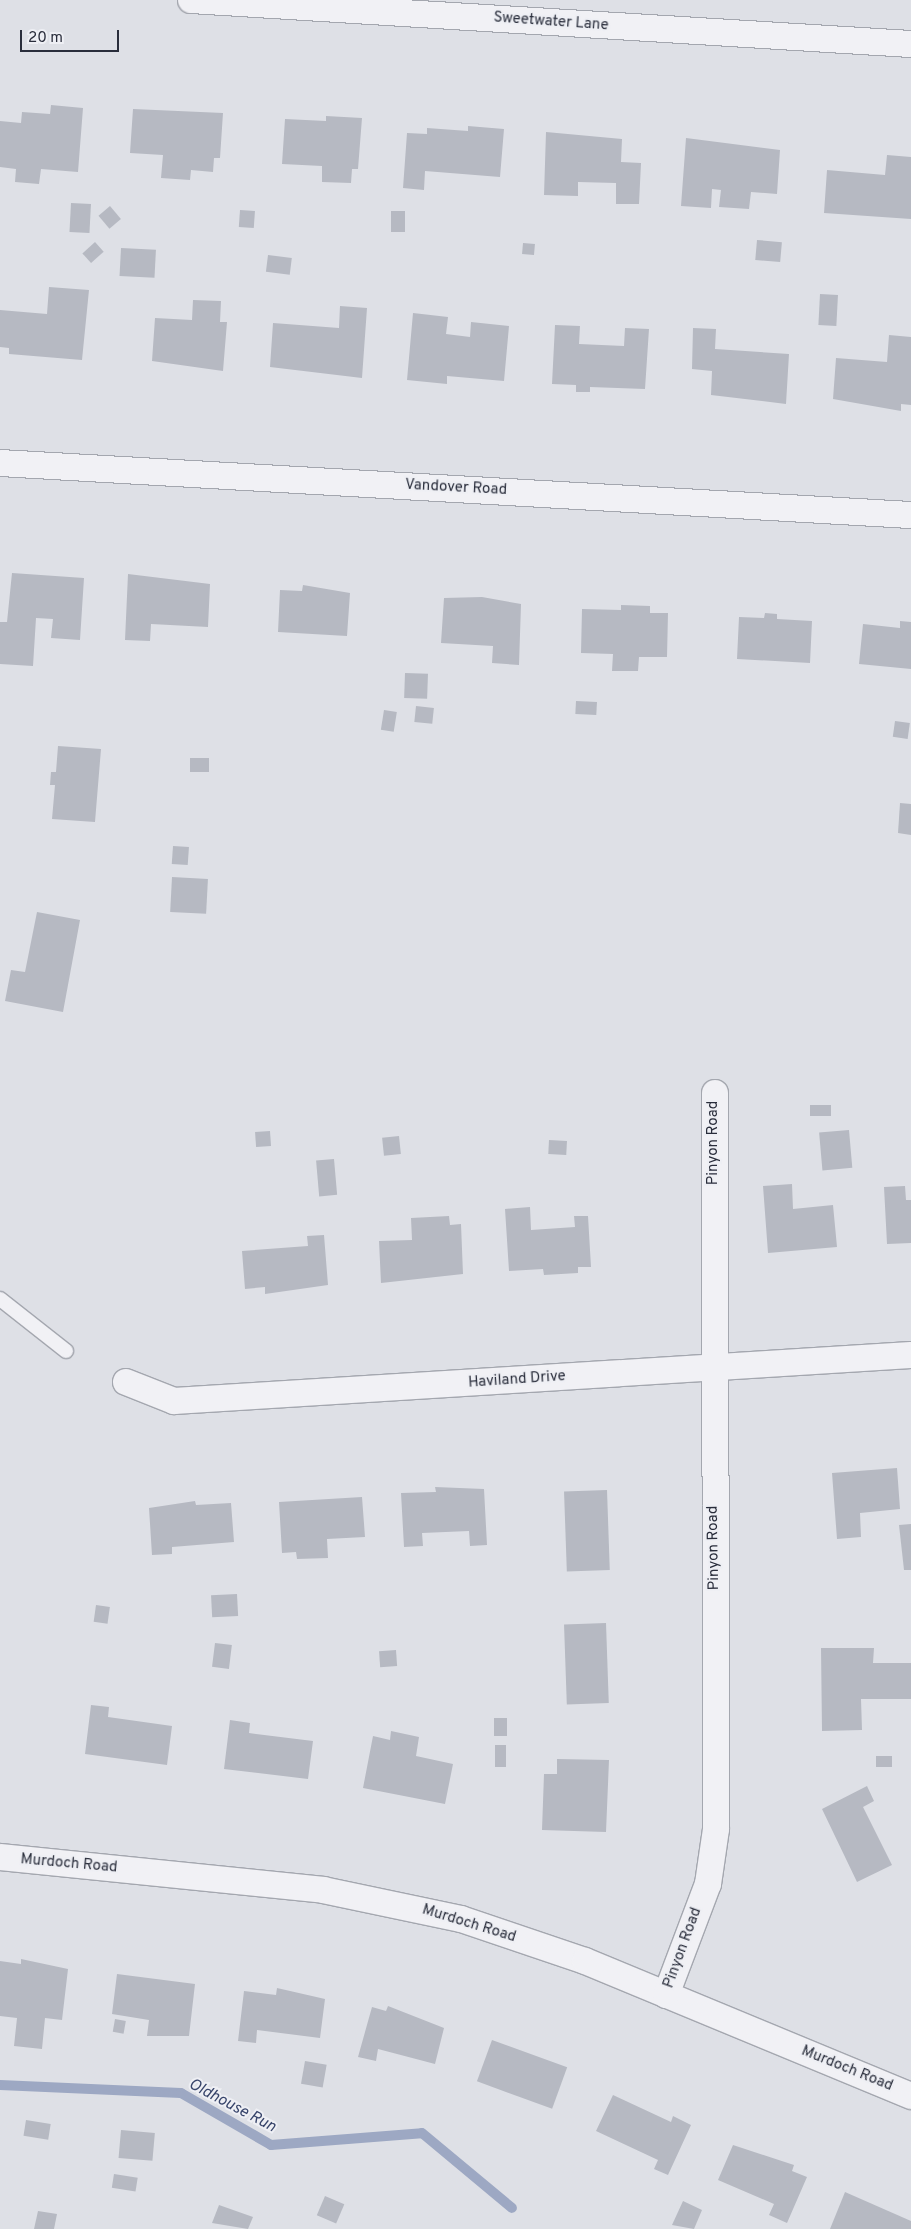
<!DOCTYPE html>
<style>
body{margin:0}
#map{position:relative;width:911px;height:2229px;overflow:hidden;background:#dee0e6;font-family:Overpass,sans-serif}
div>[style]{position:absolute}
[style*='--x']{left:calc(var(--x)*1px);top:calc(var(--y)*1px);width:calc(var(--w)*1px);rotate:calc(var(--a)*1deg)}
.stream>*{height:10px;margin:-5px;padding:0 5px;transform-origin:5px;border-radius:5px;background:#9da8c3}
.building>*{inset:0;background:#b6b9c2;transform-origin:0 0}
.roads{filter:drop-shadow(1px 0 #a4a7af) drop-shadow(-1px 0 #a4a7af) drop-shadow(0 1px #a4a7af) drop-shadow(0 -1px #a4a7af)}
.service>*{height:14px;margin:-7px;padding:0 7px;transform-origin:7px;border-radius:7px;background:#f1f1f5}
.minor>*{height:26px;margin:-13px;padding:0 13px;transform-origin:13px;border-radius:13px;background:#f1f1f5}
span{translate:-50% -50%;white-space:nowrap;text-align:center;line-height:1.15;-webkit-text-stroke:4px #eeeff4;paint-order:stroke}
.street-label{font-size:15px;color:#292d3b}
.water-label{font-size:16px;color:#38456b;font-style:italic}
.scale{position:absolute;left:20px;top:30px;width:99px;height:22px;box-sizing:border-box;border:2px solid #292d3b;border-top:0;padding-left:6px;font-size:15px;line-height:18px;white-space:nowrap;color:#292d3b;-webkit-text-stroke:4px #eeeff4;paint-order:stroke}
</style>
<div id="map">
<div class="stream">
<i style="--x:0;--y:2085;--w:181;--a:2.5"></i>
<i style="--x:181;--y:2093;--w:104;--a:30"></i>
<i style="--x:271;--y:2145;--w:151;--a:-4.5"></i>
<i style="--x:422;--y:2133;--w:117;--a:39.8"></i>
</div>
<div class="building">
<i style="clip-path:polygon(51px 105px,83px 108px,78px 172px,41px 169px,39px 184px,15px 182px,16px 169px,0 167px,0 121px,21px 123px,22px 112px,50px 114px)"></i>
<i style="clip-path:polygon(133px 109px,223px 113px,220px 158px,214px 158px,213px 172px,191px 170px,190px 180px,161px 178px,163px 155px,130px 153px)"></i>
<i style="clip-path:polygon(326px 116px,362px 118px,358px 169px,352px 169px,351px 183px,322px 182px,322px 166px,282px 164px,285px 119px,326px 121px)"></i>
<i style="clip-path:polygon(468px 126px,504px 129px,500px 177px,425px 171px,424px 190px,403px 188px,407px 133px,427px 134px,427px 128px,468px 131px)"></i>
<i style="clip-path:polygon(546px 132px,622px 139px,621px 162px,641px 163px,639px 204px,616px 204px,616px 183px,578px 182px,578px 196px,544px 195px)"></i>
<i style="clip-path:polygon(686px 138px,780px 150px,777px 194px,751px 192px,749px 209px,719px 207px,721px 190px,712px 189px,711px 208px,681px 206px)"></i>
<i style="clip-path:polygon(887px 155px,911px 157px,911px 219px,824px 213px,827px 170px,885px 175px)"></i>
<i style="left:71px;top:203px;width:20px;height:29px;rotate:3deg"></i>
<i style="left:110px;top:206px;width:17px;height:15px;rotate:50deg"></i>
<i style="left:240px;top:210px;width:15px;height:17px;rotate:4deg"></i>
<i style="left:391px;top:211px;width:14px;height:21px"></i>
<i style="left:757px;top:240px;width:25px;height:20px;rotate:5deg"></i>
<i style="left:95px;top:242px;width:13px;height:17px;rotate:48deg"></i>
<i style="left:523px;top:243px;width:12px;height:11px;rotate:5deg"></i>
<i style="left:121px;top:248px;width:35px;height:28px;rotate:3deg"></i>
<i style="left:268px;top:255px;width:24px;height:17px;rotate:7deg"></i>
<i style="clip-path:polygon(49px 287px,89px 290px,82px 360px,9px 354px,9px 348px,0 347px,0 310px,47px 314px)"></i>
<i style="left:820px;top:294px;width:18px;height:31px;rotate:3deg"></i>
<i style="clip-path:polygon(193px 300px,221px 301px,220px 322px,227px 322px,223px 371px,152px 361px,155px 318px,192px 320px)"></i>
<i style="clip-path:polygon(340px 306px,367px 308px,362px 378px,270px 367px,273px 323px,339px 328px)"></i>
<i style="clip-path:polygon(413px 313px,448px 317px,446px 334px,470px 337px,471px 322px,509px 326px,504px 381px,447px 376px,447px 384px,407px 380px)"></i>
<i style="clip-path:polygon(555px 325px,580px 326px,579px 344px,624px 346px,625px 328px,649px 329px,645px 389px,590px 387px,590px 392px,576px 392px,576px 385px,552px 384px)"></i>
<i style="clip-path:polygon(693px 328px,716px 329px,715px 349px,789px 354px,786px 404px,711px 395px,712px 371px,692px 369px)"></i>
<i style="clip-path:polygon(889px 335px,911px 337px,911px 405px,901px 404px,901px 411px,833px 399px,836px 358px,887px 362px)"></i>
<i style="clip-path:polygon(12px 573px,84px 578px,80px 640px,51px 638px,53px 619px,36px 618px,33px 666px,0 664px,0 622px,7px 622px)"></i>
<i style="clip-path:polygon(128px 574px,210px 584px,208px 627px,151px 624px,150px 641px,125px 640px)"></i>
<i style="clip-path:polygon(303px 585px,350px 593px,347px 636px,278px 632px,280px 590px,302px 591px)"></i>
<i style="clip-path:polygon(482px 597px,521px 604px,519px 665px,492px 663px,493px 646px,441px 643px,444px 598px)"></i>
<i style="clip-path:polygon(621px 605px,650px 606px,650px 613px,668px 613px,667px 657px,639px 657px,638px 671px,612px 671px,613px 654px,581px 653px,582px 609px,621px 610px)"></i>
<i style="clip-path:polygon(765px 613px,777px 614px,777px 619px,812px 621px,810px 663px,737px 659px,739px 617px,764px 618px)"></i>
<i style="clip-path:polygon(900px 621px,911px 622px,911px 669px,859px 664px,863px 624px,900px 628px)"></i>
<i style="left:405px;top:673px;width:23px;height:25px;rotate:2deg"></i>
<i style="left:576px;top:701px;width:21px;height:13px;rotate:3deg"></i>
<i style="left:416px;top:706px;width:18px;height:16px;rotate:6deg"></i>
<i style="left:384px;top:710px;width:13px;height:20px;rotate:9deg"></i>
<i style="left:895px;top:721px;width:15px;height:16px;rotate:8deg"></i>
<i style="clip-path:polygon(58px 746px,101px 749px,95px 822px,52px 819px,55px 785px,50px 785px,51px 772px,56px 772px)"></i>
<i style="left:190px;top:758px;width:19px;height:14px"></i>
<i style="clip-path:polygon(900px 803px,911px 804px,911px 835px,898px 833px)"></i>
<i style="left:173px;top:846px;width:16px;height:18px;rotate:4deg"></i>
<i style="left:172px;top:877px;width:36px;height:35px;rotate:3deg"></i>
<i style="clip-path:polygon(37px 912px,80px 920px,63px 1012px,5px 1001px,11px 970px,25px 972px)"></i>
<i style="left:810px;top:1105px;width:21px;height:11px"></i>
<i style="left:849px;top:1130px;width:38px;height:30px;rotate:85deg"></i>
<i style="left:270px;top:1131px;width:15px;height:15px;rotate:86deg"></i>
<i style="left:399px;top:1136px;width:18px;height:17px;rotate:84deg"></i>
<i style="left:549px;top:1140px;width:18px;height:14px;rotate:3deg"></i>
<i style="left:334px;top:1159px;width:36px;height:18px;rotate:85deg"></i>
<i style="clip-path:polygon(792px 1184px,793px 1209px,833px 1205px,837px 1247px,768px 1253px,763px 1186px)"></i>
<i style="clip-path:polygon(905px 1186px,906px 1200px,911px 1200px,911px 1243px,887px 1244px,884px 1187px)"></i>
<i style="clip-path:polygon(530px 1207px,531px 1230px,575px 1227px,574px 1216px,588px 1216px,591px 1267px,578px 1267px,578px 1273px,544px 1275px,543px 1269px,509px 1271px,505px 1209px)"></i>
<i style="clip-path:polygon(449px 1216px,450px 1225px,461px 1224px,463px 1274px,381px 1283px,379px 1241px,412px 1240px,411px 1218px)"></i>
<i style="clip-path:polygon(324px 1235px,328px 1285px,265px 1294px,265px 1287px,245px 1289px,242px 1251px,308px 1246px,307px 1236px)"></i>
<i style="clip-path:polygon(897px 1468px,900px 1509px,860px 1513px,861px 1537px,837px 1539px,832px 1473px)"></i>
<i style="clip-path:polygon(435px 1487px,484px 1489px,487px 1545px,470px 1546px,469px 1531px,422px 1533px,423px 1546px,404px 1547px,401px 1493px,436px 1492px)"></i>
<i style="left:607px;top:1490px;width:80px;height:43px;rotate:88deg"></i>
<i style="clip-path:polygon(362px 1497px,365px 1537px,327px 1539px,328px 1558px,297px 1559px,296px 1552px,282px 1553px,279px 1502px)"></i>
<i style="clip-path:polygon(195px 1501px,196px 1505px,231px 1503px,234px 1542px,172px 1547px,172px 1554px,152px 1555px,149px 1508px)"></i>
<i style="clip-path:polygon(911px 1524px,911px 1570px,904px 1570px,899px 1525px)"></i>
<i style="left:237px;top:1594px;width:22px;height:26px;rotate:87deg"></i>
<i style="left:96px;top:1605px;width:14px;height:17px;rotate:8deg"></i>
<i style="left:606px;top:1623px;width:80px;height:42px;rotate:88deg"></i>
<i style="left:215px;top:1643px;width:17px;height:24px;rotate:7deg"></i>
<i style="clip-path:polygon(821px 1648px,874px 1648px,873px 1663px,911px 1663px,911px 1699px,861px 1699px,862px 1730px,822px 1731px)"></i>
<i style="left:396px;top:1650px;width:16px;height:17px;rotate:86deg"></i>
<i style="clip-path:polygon(91px 1705px,109px 1707px,108px 1717px,172px 1726px,167px 1765px,85px 1754px)"></i>
<i style="left:494px;top:1718px;width:13px;height:18px"></i>
<i style="clip-path:polygon(230px 1720px,250px 1723px,249px 1733px,313px 1741px,308px 1779px,224px 1769px)"></i>
<i style="clip-path:polygon(391px 1731px,419px 1737px,416px 1756px,453px 1764px,445px 1804px,363px 1788px,373px 1736px,390px 1740px)"></i>
<i style="left:495px;top:1745px;width:11px;height:22px"></i>
<i style="left:876px;top:1756px;width:16px;height:11px"></i>
<i style="clip-path:polygon(557px 1759px,609px 1760px,606px 1832px,542px 1830px,544px 1774px,557px 1774px)"></i>
<i style="clip-path:polygon(867px 1786px,874px 1801px,863px 1807px,892px 1865px,857px 1882px,822px 1809px)"></i>
<i style="clip-path:polygon(21px 1959px,68px 1969px,62px 2020px,45px 2018px,42px 2049px,14px 2046px,17px 2018px,0 2016px,0 1961px,21px 1964px)"></i>
<i style="clip-path:polygon(117px 1974px,195px 1984px,189px 2036px,147px 2036px,149px 2020px,112px 2014px)"></i>
<i style="clip-path:polygon(277px 1988px,325px 1999px,320px 2038px,257px 2030px,256px 2043px,238px 2041px,244px 1991px,276px 1995px)"></i>
<i style="clip-path:polygon(388px 2006px,444px 2028px,435px 2064px,378px 2049px,376px 2061px,358px 2057px,372px 2007px,386px 2011px)"></i>
<i style="left:115px;top:2019px;width:11px;height:13px;rotate:10deg"></i>
<i style="left:492px;top:2040px;width:80px;height:44px;rotate:20deg"></i>
<i style="left:305px;top:2061px;width:22px;height:23px;rotate:10deg"></i>
<i style="clip-path:polygon(613px 2095px,671px 2122px,673px 2116px,691px 2125px,668px 2175px,654px 2169px,658px 2160px,596px 2131px)"></i>
<i style="left:26px;top:2120px;width:25px;height:16px;rotate:9deg"></i>
<i style="left:121px;top:2130px;width:34px;height:28px;rotate:5deg"></i>
<i style="clip-path:polygon(733px 2145px,794px 2165px,792px 2171px,807px 2177px,787px 2223px,769px 2215px,774px 2204px,718px 2180px)"></i>
<i style="left:114px;top:2174px;width:24px;height:14px;rotate:9deg"></i>
<i style="clip-path:polygon(845px 2192px,911px 2221px,911px 2229px,830px 2229px)"></i>
<i style="left:325px;top:2196px;width:21px;height:21px;rotate:23deg"></i>
<i style="clip-path:polygon(683px 2201px,702px 2210px,694px 2229px,672px 2225px)"></i>
<i style="clip-path:polygon(219px 2205px,253px 2217px,248px 2229px,212px 2223px)"></i>
<i style="clip-path:polygon(38px 2211px,57px 2214px,54px 2229px,34px 2229px)"></i>
</div>
<div class="roads">
<div class="service">
<i style="--x:0;--y:1299;--w:84;--a:38.2"></i>
</div>
<div class="minor">
<i style="--x:191;--y:0;--w:721;--a:3.5"></i>
<i style="--x:0;--y:463;--w:912;--a:3.27"></i>
<i style="--x:126;--y:1382;--w:52;--a:21.6"></i>
<i style="--x:174;--y:1401;--w:738;--a:-3.57"></i>
<i style="--x:0;--y:1857;--w:325;--a:5.8"></i>
<i style="--x:323;--y:1890;--w:141;--a:11.9"></i>
<i style="--x:461;--y:1919;--w:131;--a:18.7"></i>
<i style="--x:585;--y:1961;--w:353;--a:22.5"></i>
<i style="--x:666;--y:1995;--w:119;--a:-69.3"></i>
<i style="--x:708;--y:1884;--w:56;--a:-81.7"></i>
<i style="--x:716;--y:1829;--w:736;--a:-90.08"></i>
</div>
</div>
<div class="street-label">
<span style="left:551px;top:22px;rotate:4deg">Sweetwater Lane</span>
<span style="left:456px;top:488px;rotate:3deg">Vandover Road</span>
<span style="left:714px;top:1143px;rotate:-90deg">Pinyon Road</span>
<span style="left:517px;top:1380px;rotate:-4deg">Haviland Drive</span>
<span style="left:714px;top:1548px;rotate:-91deg">Pinyon Road</span>
<span style="left:69px;top:1864px;rotate:5deg">Murdoch Road</span>
<span style="left:469px;top:1924px;rotate:17deg">Murdoch Road</span>
<span style="left:683px;top:1948px;rotate:-70deg">Pinyon Road</span>
<span style="left:847px;top:2069px;rotate:22deg">Murdoch Road</span>
</div>
<div class="water-label">
<span style="left:232px;top:2106px;rotate:28deg">Oldhouse Run</span>
</div>
<div class="scale">20 m</div>
</div>
